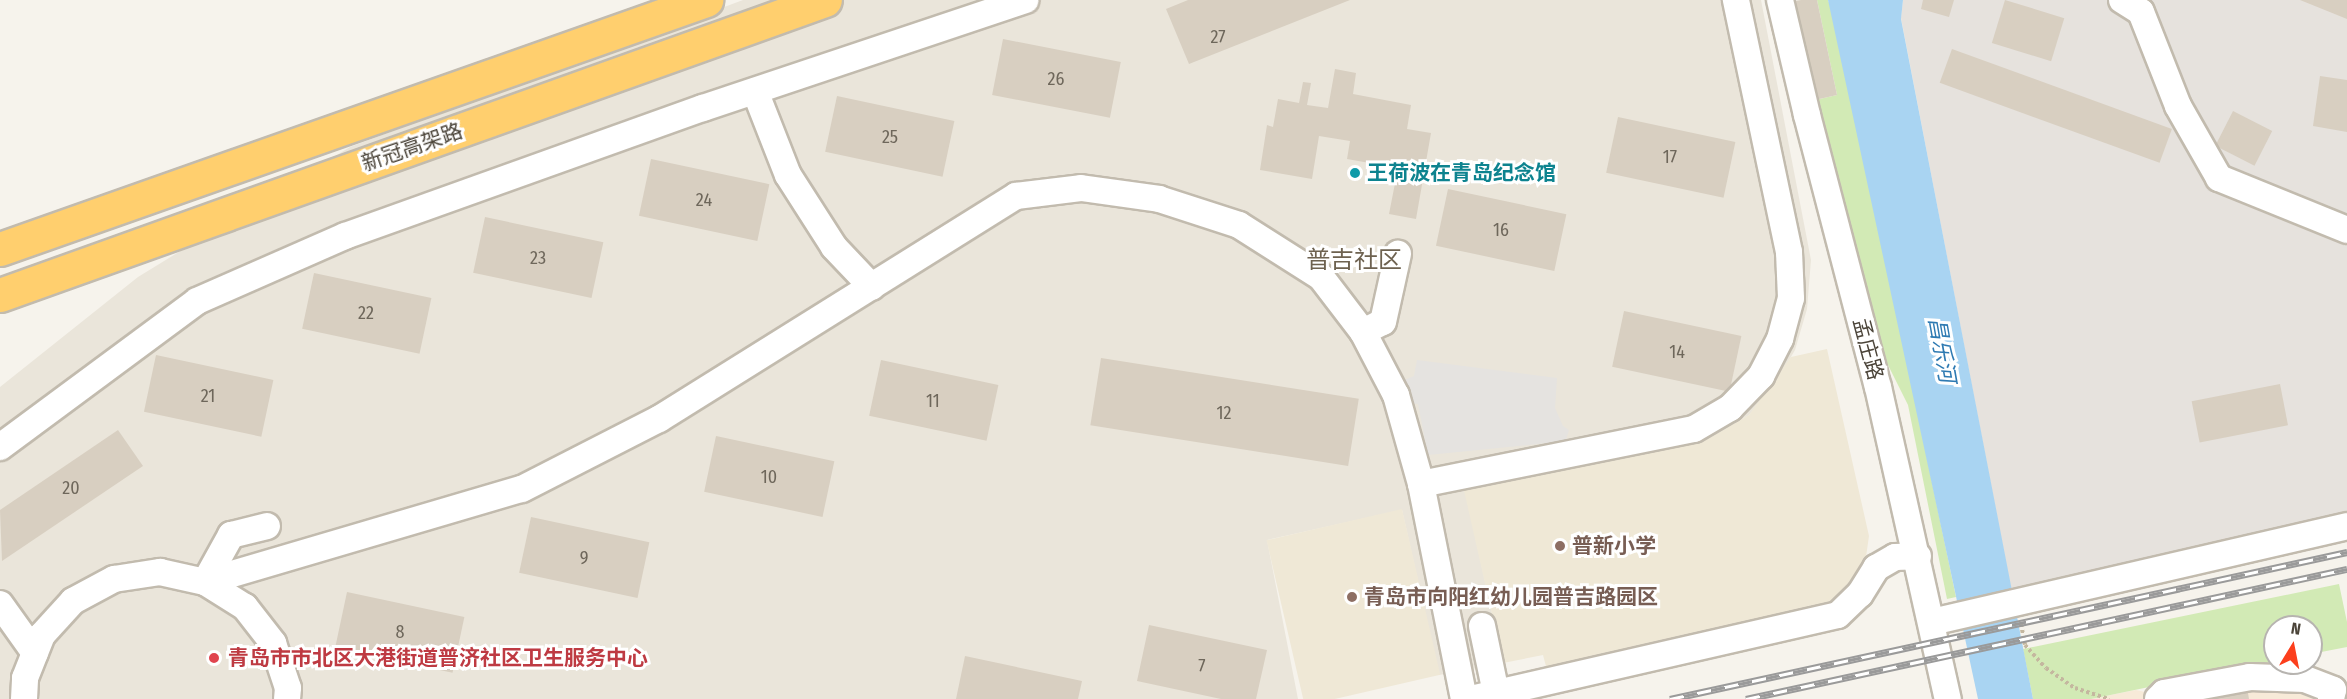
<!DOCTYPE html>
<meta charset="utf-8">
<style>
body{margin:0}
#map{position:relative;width:2347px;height:699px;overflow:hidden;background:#f6f3ec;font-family:"Fira Sans Condensed","Noto Sans SC",sans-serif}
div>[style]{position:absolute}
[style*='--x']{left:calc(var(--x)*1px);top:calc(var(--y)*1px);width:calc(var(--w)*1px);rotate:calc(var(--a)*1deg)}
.residential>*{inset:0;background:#eae5da}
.commercial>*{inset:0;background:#f7ead8}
.industrial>*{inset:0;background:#e6e2dd}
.education>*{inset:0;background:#efe8d6;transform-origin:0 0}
.green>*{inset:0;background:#d2eab5}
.parking>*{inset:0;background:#e5e3e0}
.water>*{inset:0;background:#a9d4f2}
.building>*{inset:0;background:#d8cfc1;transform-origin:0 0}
.path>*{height:4px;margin-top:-2px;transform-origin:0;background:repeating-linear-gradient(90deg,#c4b79f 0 3px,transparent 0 6px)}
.roads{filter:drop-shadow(2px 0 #c2bbae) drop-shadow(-2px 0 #c2bbae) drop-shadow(0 2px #c2bbae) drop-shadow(0 -2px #c2bbae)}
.minor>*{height:26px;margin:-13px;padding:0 13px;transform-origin:13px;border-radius:13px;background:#fff}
.highway>*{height:33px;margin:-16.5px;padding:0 16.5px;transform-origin:16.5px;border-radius:16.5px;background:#ffcf6e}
.rail>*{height:7px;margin-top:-3.5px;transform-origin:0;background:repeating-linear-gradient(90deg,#fff 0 14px,#9a9a9a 0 28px);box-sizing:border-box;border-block:2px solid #9a9a9a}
.dots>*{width:16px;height:16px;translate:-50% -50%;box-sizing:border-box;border:3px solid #fff;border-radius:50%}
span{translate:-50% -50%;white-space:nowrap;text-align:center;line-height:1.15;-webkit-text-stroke:6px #fff;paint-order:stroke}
.number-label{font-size:18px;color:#6e675b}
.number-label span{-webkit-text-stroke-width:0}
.street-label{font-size:21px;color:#4b4439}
.culture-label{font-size:21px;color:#0d838f;font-weight:700}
.left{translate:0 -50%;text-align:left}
.education-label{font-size:21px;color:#785e54;font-weight:700}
.health-label{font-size:21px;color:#be3a42;font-weight:700}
.water-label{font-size:22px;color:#2e7ab2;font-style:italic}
.quarter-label{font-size:24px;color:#6e6250}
.north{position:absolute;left:2263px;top:615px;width:60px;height:60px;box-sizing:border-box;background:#fff;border:2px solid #b7b4b0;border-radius:50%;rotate:10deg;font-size:16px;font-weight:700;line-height:24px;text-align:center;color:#4b4439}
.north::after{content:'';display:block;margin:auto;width:21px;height:27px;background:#fc3f1d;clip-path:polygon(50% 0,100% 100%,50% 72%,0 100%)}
</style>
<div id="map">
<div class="residential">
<i style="clip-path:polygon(743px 0,1761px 0,1811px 260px,1807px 309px,1795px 350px,1775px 384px,1749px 415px,1708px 439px,1464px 486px,1503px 663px,1439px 675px,1402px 510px,1267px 540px,1298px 699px,0 699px,0 387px,138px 277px,350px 147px)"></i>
</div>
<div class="commercial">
<i style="clip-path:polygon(2247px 687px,2285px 688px,2314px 699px,2091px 699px,2136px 690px,2171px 698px)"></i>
</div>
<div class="industrial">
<i style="clip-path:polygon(1903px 0,2347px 0,2347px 515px,2012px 594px,1901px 18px)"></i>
</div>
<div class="education">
<i style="clip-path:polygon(1827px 349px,1869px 536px,1864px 571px,1833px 610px,1548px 674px,1543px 655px,1503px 663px,1463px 486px,1708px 439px,1749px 415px,1791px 357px)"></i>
<i style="left:1402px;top:509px;width:170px;height:139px;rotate:77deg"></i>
</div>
<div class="green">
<i style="clip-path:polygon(1817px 0,1828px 0,1836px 23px,1956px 597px,1947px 599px,1908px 405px,1886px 361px,1815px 100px,1837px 95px)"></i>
<i style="clip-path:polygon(2339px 584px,2347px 622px,2347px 647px,2311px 654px,2311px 627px,2275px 627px,2275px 661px,2091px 699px,2033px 699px,2023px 649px)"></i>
</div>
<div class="parking">
<i style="clip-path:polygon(1417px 360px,1557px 378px,1555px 408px,1563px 426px,1569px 430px,1563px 449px,1548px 443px,1428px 455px,1418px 404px,1408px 403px,1402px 381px,1414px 376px)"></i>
</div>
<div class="water">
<i style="clip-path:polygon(1828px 0,1903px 0,1901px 19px,2033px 699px,1978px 699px)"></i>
</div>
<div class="building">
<i style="clip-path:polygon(1188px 0,1350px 0,1189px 64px,1166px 9px)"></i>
<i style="clip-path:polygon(1801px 0,1817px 0,1837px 95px,1815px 100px,1794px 1px)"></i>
<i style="clip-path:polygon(1923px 0,1954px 0,1949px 17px,1921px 9px)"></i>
<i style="left:2005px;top:0;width:62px;height:45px;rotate:17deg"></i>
<i style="clip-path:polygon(2300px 0,2347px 0,2347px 19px)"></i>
<i style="left:1003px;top:39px;width:120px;height:57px;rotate:11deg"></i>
<i style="left:1952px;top:49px;width:234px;height:36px;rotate:20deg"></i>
<i style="clip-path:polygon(1335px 69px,1356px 73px,1353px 94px,1411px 105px,1407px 129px,1431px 133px,1416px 219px,1389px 214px,1398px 168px,1347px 159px,1350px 141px,1319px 136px,1312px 179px,1260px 170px,1267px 125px,1273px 127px,1278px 99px,1299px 103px,1303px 82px,1311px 83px,1307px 105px,1328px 108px)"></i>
<i style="clip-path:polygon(2320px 76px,2347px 80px,2347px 132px,2313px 126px)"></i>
<i style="left:837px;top:96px;width:120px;height:57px;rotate:12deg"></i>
<i style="left:2233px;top:111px;width:44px;height:39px;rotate:27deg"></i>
<i style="left:1618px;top:117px;width:120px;height:57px;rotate:12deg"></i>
<i style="left:651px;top:159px;width:121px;height:58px;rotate:12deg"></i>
<i style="left:1448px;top:189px;width:121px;height:58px;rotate:12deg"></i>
<i style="left:485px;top:217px;width:121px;height:57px;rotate:12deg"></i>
<i style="left:314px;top:273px;width:120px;height:57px;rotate:12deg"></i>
<i style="left:1624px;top:311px;width:120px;height:57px;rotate:12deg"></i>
<i style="left:156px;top:355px;width:120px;height:58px;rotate:12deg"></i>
<i style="left:1101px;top:358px;width:261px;height:68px;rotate:9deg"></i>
<i style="left:881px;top:360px;width:120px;height:57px;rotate:12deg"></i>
<i style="left:2280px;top:384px;width:42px;height:90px;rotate:79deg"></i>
<i style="clip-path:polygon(118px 430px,143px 466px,2px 561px,0 510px)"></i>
<i style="left:716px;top:436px;width:121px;height:57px;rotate:12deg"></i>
<i style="left:531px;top:517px;width:121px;height:57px;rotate:12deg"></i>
<i style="left:347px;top:592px;width:120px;height:57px;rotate:12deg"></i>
<i style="clip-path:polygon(1149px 625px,1267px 650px,1256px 699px,1221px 699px,1137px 681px)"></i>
<i style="clip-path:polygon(965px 656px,1082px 681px,1078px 699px,956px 699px)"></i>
<i style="clip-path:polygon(2247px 687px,2249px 699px,2175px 699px)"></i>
</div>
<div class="path">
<i style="--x:2021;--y:624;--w:21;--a:79"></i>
<i style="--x:2025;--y:645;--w:31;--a:48"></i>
<i style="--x:2046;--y:668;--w:35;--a:35"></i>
<i style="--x:2075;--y:688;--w:36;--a:18"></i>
</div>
<div class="roads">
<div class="minor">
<i style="--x:1780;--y:0;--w:118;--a:76.8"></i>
<i style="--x:1807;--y:115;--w:281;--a:75.4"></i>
<i style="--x:1878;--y:387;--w:320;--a:77.4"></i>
<i style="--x:2122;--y:0;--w:22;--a:32"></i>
<i style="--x:2141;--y:12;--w:101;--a:68.5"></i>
<i style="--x:2178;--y:106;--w:83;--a:60.3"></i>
<i style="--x:2219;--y:178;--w:138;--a:22.1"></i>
<i style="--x:755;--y:91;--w:90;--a:68.6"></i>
<i style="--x:788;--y:175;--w:85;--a:57.4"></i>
<i style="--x:834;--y:247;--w:55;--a:46.5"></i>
<i style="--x:1363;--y:332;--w:22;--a:-27"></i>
<i style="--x:1383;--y:322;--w:70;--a:-77.6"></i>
<i style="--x:0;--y:447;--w:245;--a:-36.5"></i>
<i style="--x:197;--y:301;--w:162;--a:-23.7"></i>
<i style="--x:345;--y:236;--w:380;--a:-19.7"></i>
<i style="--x:703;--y:108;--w:340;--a:-18.5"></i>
<i style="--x:1421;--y:484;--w:278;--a:-11.4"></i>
<i style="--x:1694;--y:429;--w:42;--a:-30.3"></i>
<i style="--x:1730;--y:408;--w:45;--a:-45.9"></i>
<i style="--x:1761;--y:376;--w:42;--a:-62.8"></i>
<i style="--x:1780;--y:339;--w:42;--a:-75"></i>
<i style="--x:1791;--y:298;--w:46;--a:-92.5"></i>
<i style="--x:1789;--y:252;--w:258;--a:-101.9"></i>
<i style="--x:205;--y:582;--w:330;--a:-16.4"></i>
<i style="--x:522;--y:489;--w:154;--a:-27.1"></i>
<i style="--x:659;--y:419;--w:421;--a:-32"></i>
<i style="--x:1016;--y:196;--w:65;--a:-7"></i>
<i style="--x:1081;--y:188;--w:79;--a:8"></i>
<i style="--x:1159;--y:199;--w:84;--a:18"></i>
<i style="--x:1239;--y:225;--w:97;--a:32.4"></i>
<i style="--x:1321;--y:277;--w:69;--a:52.6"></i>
<i style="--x:1363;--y:332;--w:71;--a:62.4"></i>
<i style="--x:1396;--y:395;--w:92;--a:74.3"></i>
<i style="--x:1421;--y:484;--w:219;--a:78.7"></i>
<i style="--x:205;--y:582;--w:54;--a:-61"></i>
<i style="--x:231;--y:535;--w:37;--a:-14"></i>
<i style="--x:0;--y:604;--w:60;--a:54.5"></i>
<i style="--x:1932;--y:622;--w:426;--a:-13"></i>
<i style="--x:1482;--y:626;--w:68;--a:78.2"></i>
<i style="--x:24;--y:699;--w:21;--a:-87"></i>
<i style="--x:25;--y:678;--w:46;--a:-68.4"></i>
<i style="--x:42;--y:635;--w:46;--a:-47.6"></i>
<i style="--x:73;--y:601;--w:47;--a:-28.2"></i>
<i style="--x:114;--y:579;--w:47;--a:-8.7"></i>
<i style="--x:160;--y:572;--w:46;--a:12.5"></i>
<i style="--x:205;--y:582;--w:47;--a:32"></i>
<i style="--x:245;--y:607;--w:46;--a:52.1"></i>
<i style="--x:273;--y:643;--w:47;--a:71.6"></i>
<i style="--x:288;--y:688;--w:11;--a:95"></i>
<i style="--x:1471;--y:699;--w:376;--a:-12.9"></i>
<i style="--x:1838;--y:615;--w:30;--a:-44"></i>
<i style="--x:1860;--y:594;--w:31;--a:-58"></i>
<i style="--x:1876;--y:568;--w:22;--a:-30"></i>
<i style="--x:1895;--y:557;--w:23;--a:-2"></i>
<i style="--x:2158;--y:699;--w:8;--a:-45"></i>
<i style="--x:2164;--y:693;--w:87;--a:-10.5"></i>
<i style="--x:2250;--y:677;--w:55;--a:2.1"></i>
<i style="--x:2305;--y:679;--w:30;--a:21"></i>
<i style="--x:2333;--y:690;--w:9;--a:103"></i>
</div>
<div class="highway">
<i style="--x:0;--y:249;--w:749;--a:-19.43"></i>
<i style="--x:0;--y:295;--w:876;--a:-19.68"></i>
</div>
</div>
<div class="rail">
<i style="--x:1670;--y:699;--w:693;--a:-12.25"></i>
<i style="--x:1746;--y:699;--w:615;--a:-12.21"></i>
</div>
<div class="dots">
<i style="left:1355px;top:173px;background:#0f9aa8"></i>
<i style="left:1560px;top:546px;background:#8d6e63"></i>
<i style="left:1352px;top:597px;background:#8d6e63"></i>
<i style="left:214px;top:658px;background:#e0444e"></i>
</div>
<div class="number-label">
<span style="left:1218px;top:37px">27</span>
<span style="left:1056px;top:79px">26</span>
<span style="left:890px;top:137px">25</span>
<span style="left:1670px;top:157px">17</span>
<span style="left:704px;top:200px">24</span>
<span style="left:1501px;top:230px">16</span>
<span style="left:538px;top:258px">23</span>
<span style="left:366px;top:313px">22</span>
<span style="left:1677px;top:352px">14</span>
<span style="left:208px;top:396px">21</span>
<span style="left:933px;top:401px">11</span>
<span style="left:1224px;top:413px">12</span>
<span style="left:769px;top:477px">10</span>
<span style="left:71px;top:488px">20</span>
<span style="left:584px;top:558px">9</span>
<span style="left:400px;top:632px">8</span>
<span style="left:1202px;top:666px">7</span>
</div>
<div class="street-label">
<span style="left:412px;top:147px;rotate:-19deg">新冠高架路</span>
<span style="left:1868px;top:349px;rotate:75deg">孟庄路</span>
</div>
<div class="culture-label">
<span class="left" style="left:1367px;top:173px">王荷波在青岛纪念馆</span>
</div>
<div class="education-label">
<span class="left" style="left:1572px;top:546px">普新小学</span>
<span class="left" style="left:1364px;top:597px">青岛市向阳红幼儿园普吉路园区</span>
</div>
<div class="health-label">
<span class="left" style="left:228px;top:658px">青岛市市北区大港街道普济社区卫生服务中心</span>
</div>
<div class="water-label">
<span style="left:1942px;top:350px;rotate:80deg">昌乐河</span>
</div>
<div class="quarter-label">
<span style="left:1354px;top:261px">普吉社区</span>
</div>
<div class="north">N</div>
</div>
